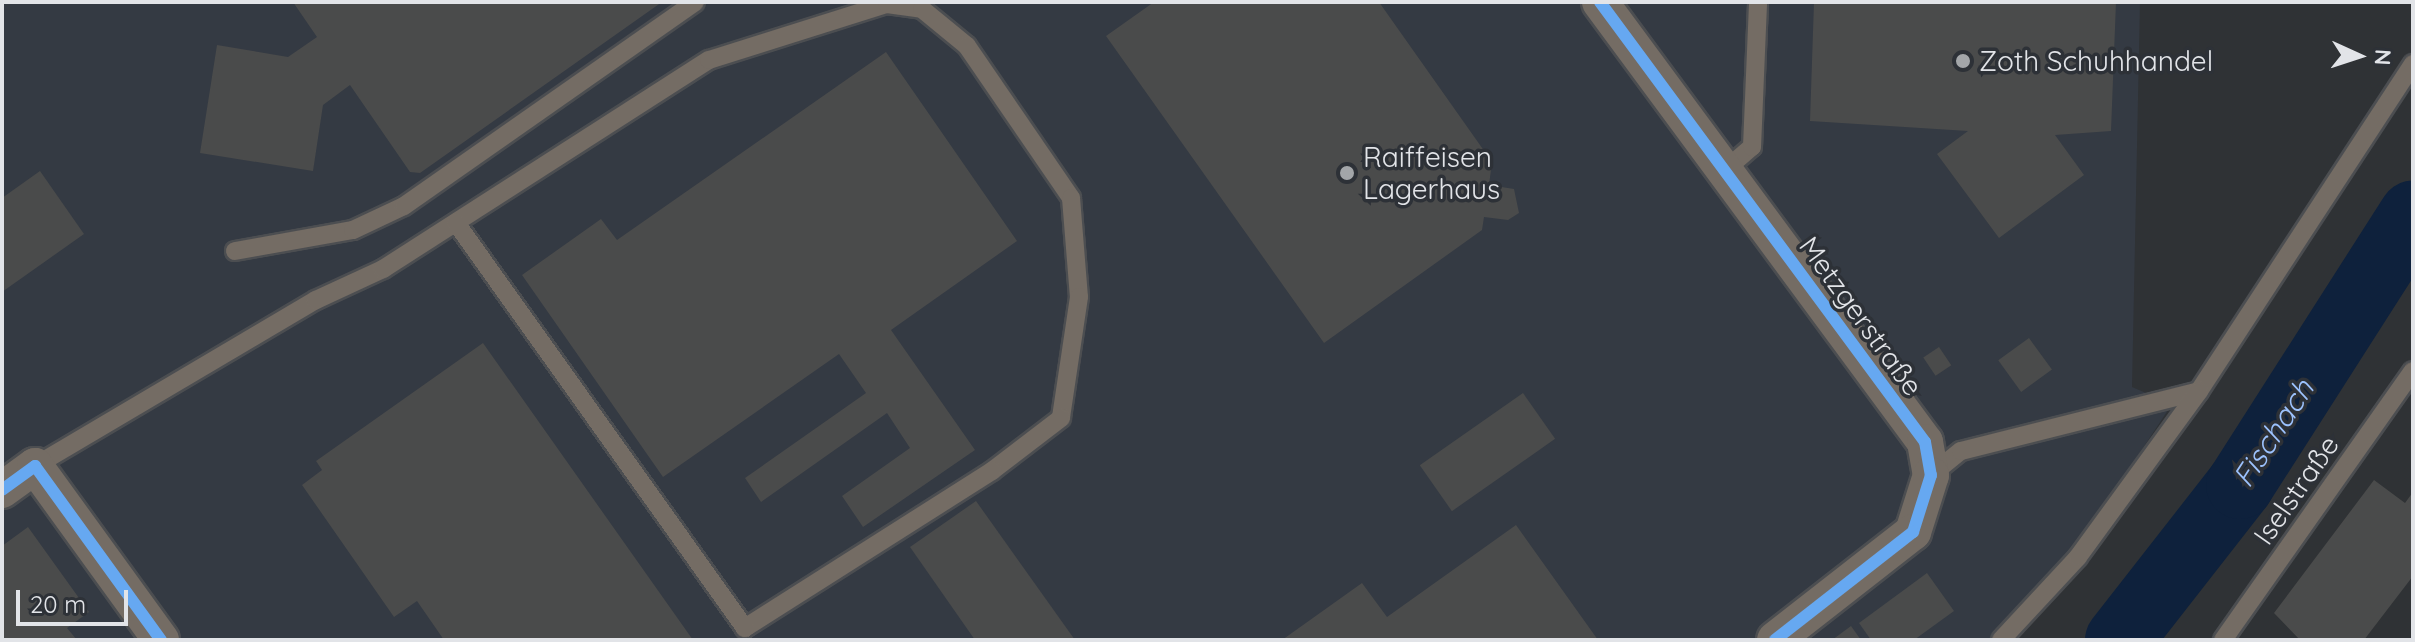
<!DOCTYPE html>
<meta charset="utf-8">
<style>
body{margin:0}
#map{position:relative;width:2415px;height:642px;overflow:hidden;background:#2f3235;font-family:Quicksand,sans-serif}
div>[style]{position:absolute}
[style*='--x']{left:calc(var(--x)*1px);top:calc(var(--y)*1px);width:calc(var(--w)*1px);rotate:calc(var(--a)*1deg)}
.built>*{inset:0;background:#343a43}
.river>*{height:68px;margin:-34px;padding:0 34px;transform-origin:34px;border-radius:34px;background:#0e213c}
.building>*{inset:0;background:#4a4b4b;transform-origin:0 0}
.roads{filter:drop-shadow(2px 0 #4c4e51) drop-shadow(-2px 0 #4c4e51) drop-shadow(0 2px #4c4e51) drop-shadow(0 -2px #4c4e51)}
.lane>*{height:18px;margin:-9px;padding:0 9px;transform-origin:9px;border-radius:9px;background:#746c64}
.street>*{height:36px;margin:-18px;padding:0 18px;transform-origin:18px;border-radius:18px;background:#746c64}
.cycleway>*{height:12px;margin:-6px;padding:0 6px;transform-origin:6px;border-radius:6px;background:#66a8f1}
.dots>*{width:22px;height:22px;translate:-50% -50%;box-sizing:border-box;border:4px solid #2d3137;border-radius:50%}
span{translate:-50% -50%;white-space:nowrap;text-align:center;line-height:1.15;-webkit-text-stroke:7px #2d3137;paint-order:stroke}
.poi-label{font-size:28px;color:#e2e4e8}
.left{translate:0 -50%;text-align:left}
.street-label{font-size:28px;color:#e2e4e8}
.water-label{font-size:30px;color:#9cc2fd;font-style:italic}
.frame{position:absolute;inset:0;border:4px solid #e2e4e8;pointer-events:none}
.north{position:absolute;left:2319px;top:16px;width:80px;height:80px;-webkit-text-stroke:6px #2d3137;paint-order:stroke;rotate:93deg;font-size:22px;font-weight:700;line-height:32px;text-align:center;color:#e2e4e8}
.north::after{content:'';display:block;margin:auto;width:28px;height:36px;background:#e2e4e8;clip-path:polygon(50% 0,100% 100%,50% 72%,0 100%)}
.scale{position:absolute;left:16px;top:590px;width:112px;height:36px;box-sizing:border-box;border:4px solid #e2e4e8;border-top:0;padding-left:10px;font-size:24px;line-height:28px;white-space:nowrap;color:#e2e4e8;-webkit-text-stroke:6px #2d3137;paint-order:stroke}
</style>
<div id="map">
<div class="built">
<i style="clip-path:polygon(2px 2px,2140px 2px,2132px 387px,2172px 404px,2081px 542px,1989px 640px,2px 640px)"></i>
</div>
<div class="river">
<i style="--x:2119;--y:640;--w:197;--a:-52"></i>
<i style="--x:2240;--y:485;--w:321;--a:-57.4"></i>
</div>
<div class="building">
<i style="clip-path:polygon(293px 2px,662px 2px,420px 173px,410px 172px,350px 85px,323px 105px,313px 171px,200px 153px,217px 45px,288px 57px,317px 37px)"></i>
<i style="clip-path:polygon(1154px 2px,1379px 2px,1492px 162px,1489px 185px,1514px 189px,1519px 213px,1508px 220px,1484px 217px,1482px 230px,1324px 343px,1106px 36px)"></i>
<i style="clip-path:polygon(1814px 2px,2116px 2px,2111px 131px,2055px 135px,2084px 175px,1999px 238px,1937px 154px,1968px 131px,1810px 121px)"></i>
<i style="clip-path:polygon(886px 52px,1017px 241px,891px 330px,975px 450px,863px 527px,842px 496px,910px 448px,887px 413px,761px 502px,745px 478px,866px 393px,839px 354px,663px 477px,522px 275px,601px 219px,617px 240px)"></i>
<i style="clip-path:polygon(40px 171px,84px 234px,2px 292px,2px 198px)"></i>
<i style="left:2029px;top:338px;width:39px;height:38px;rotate:54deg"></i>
<i style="clip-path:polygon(483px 343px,693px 640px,444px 640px,417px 601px,394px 617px,302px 485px,322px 470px,316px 461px)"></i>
<i style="left:1939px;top:347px;width:22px;height:19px;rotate:56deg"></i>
<i style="left:1523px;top:393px;width:56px;height:126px;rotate:55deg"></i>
<i style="clip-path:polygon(2374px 480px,2405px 503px,2413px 492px,2413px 576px,2364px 640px,2300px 640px,2274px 613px)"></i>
<i style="clip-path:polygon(976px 501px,1075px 640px,975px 640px,910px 547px)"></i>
<i style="clip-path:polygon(1516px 525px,1598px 640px,1282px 640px,1362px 583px,1387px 617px)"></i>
<i style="clip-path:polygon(28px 527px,89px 612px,67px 628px,77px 640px,2px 640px,2px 546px)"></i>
<i style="clip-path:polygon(1927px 573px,1954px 611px,1914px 640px,1871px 640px,1859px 623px)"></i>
<i style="clip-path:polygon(1851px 626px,1861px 640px,1832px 640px)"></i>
</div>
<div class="roads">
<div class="lane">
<i style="--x:1724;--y:171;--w:37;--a:-41"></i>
<i style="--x:1752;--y:147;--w:145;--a:-87.6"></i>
<i style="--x:235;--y:251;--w:120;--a:-10.1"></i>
<i style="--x:353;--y:230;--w:56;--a:-25.2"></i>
<i style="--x:404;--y:206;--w:355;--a:-35"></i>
<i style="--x:35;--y:466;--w:326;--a:-30.6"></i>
<i style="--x:316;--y:300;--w:74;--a:-24.8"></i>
<i style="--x:383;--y:269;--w:387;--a:-32.7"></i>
<i style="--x:709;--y:60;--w:187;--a:-17.5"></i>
<i style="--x:887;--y:4;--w:35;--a:8"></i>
<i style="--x:922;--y:9;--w:58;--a:39.4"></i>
<i style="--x:967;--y:46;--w:184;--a:55.6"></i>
<i style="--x:1071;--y:198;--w:99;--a:85.4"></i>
<i style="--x:1079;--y:297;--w:122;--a:98.5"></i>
<i style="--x:1061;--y:418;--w:87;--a:142.5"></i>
<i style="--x:992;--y:471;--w:293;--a:147.6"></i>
<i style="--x:745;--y:628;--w:498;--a:-125.5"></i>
<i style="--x:1931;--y:475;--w:38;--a:-39"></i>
<i style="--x:1961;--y:451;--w:245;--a:-14.1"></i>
<i style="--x:2199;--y:391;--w:391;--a:-56.8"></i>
<i style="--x:2001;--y:640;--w:113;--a:-47.1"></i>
<i style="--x:2078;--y:557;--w:205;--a:-53.9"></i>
<i style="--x:2223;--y:640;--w:329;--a:-54.8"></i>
</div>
<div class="street">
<i style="--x:1600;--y:2;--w:547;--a:53.55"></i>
<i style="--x:1925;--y:442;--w:34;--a:80"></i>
<i style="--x:1931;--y:475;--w:60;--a:107.5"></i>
<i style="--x:1913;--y:532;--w:175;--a:142"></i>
<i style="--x:2;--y:490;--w:41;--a:-36"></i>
<i style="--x:35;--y:466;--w:215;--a:54.1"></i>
</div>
</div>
<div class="cycleway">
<i style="--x:1600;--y:2;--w:547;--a:53.55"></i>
<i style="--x:1925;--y:442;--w:34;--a:80"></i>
<i style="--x:1931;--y:475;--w:60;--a:107.5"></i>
<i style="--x:1913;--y:532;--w:175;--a:142"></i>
<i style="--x:2;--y:490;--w:41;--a:-36"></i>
<i style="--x:35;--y:466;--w:215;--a:54.1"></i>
</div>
<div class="dots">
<i style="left:1963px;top:61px;background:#a3a6a9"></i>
<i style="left:1347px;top:173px;background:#a3a6a9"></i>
</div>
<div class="poi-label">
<span class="left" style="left:1979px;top:61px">Zoth Schuhhandel</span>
<span class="left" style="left:1363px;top:173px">Raiffeisen<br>Lagerhaus</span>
</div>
<div class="street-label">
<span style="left:1861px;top:316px;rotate:54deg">Metzgerstraße</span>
<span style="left:2296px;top:490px;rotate:-55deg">Iselstraße</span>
</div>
<div class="water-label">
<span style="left:2273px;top:433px;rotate:-57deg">Fischach</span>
</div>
<div class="frame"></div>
<div class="north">N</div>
<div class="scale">20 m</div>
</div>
